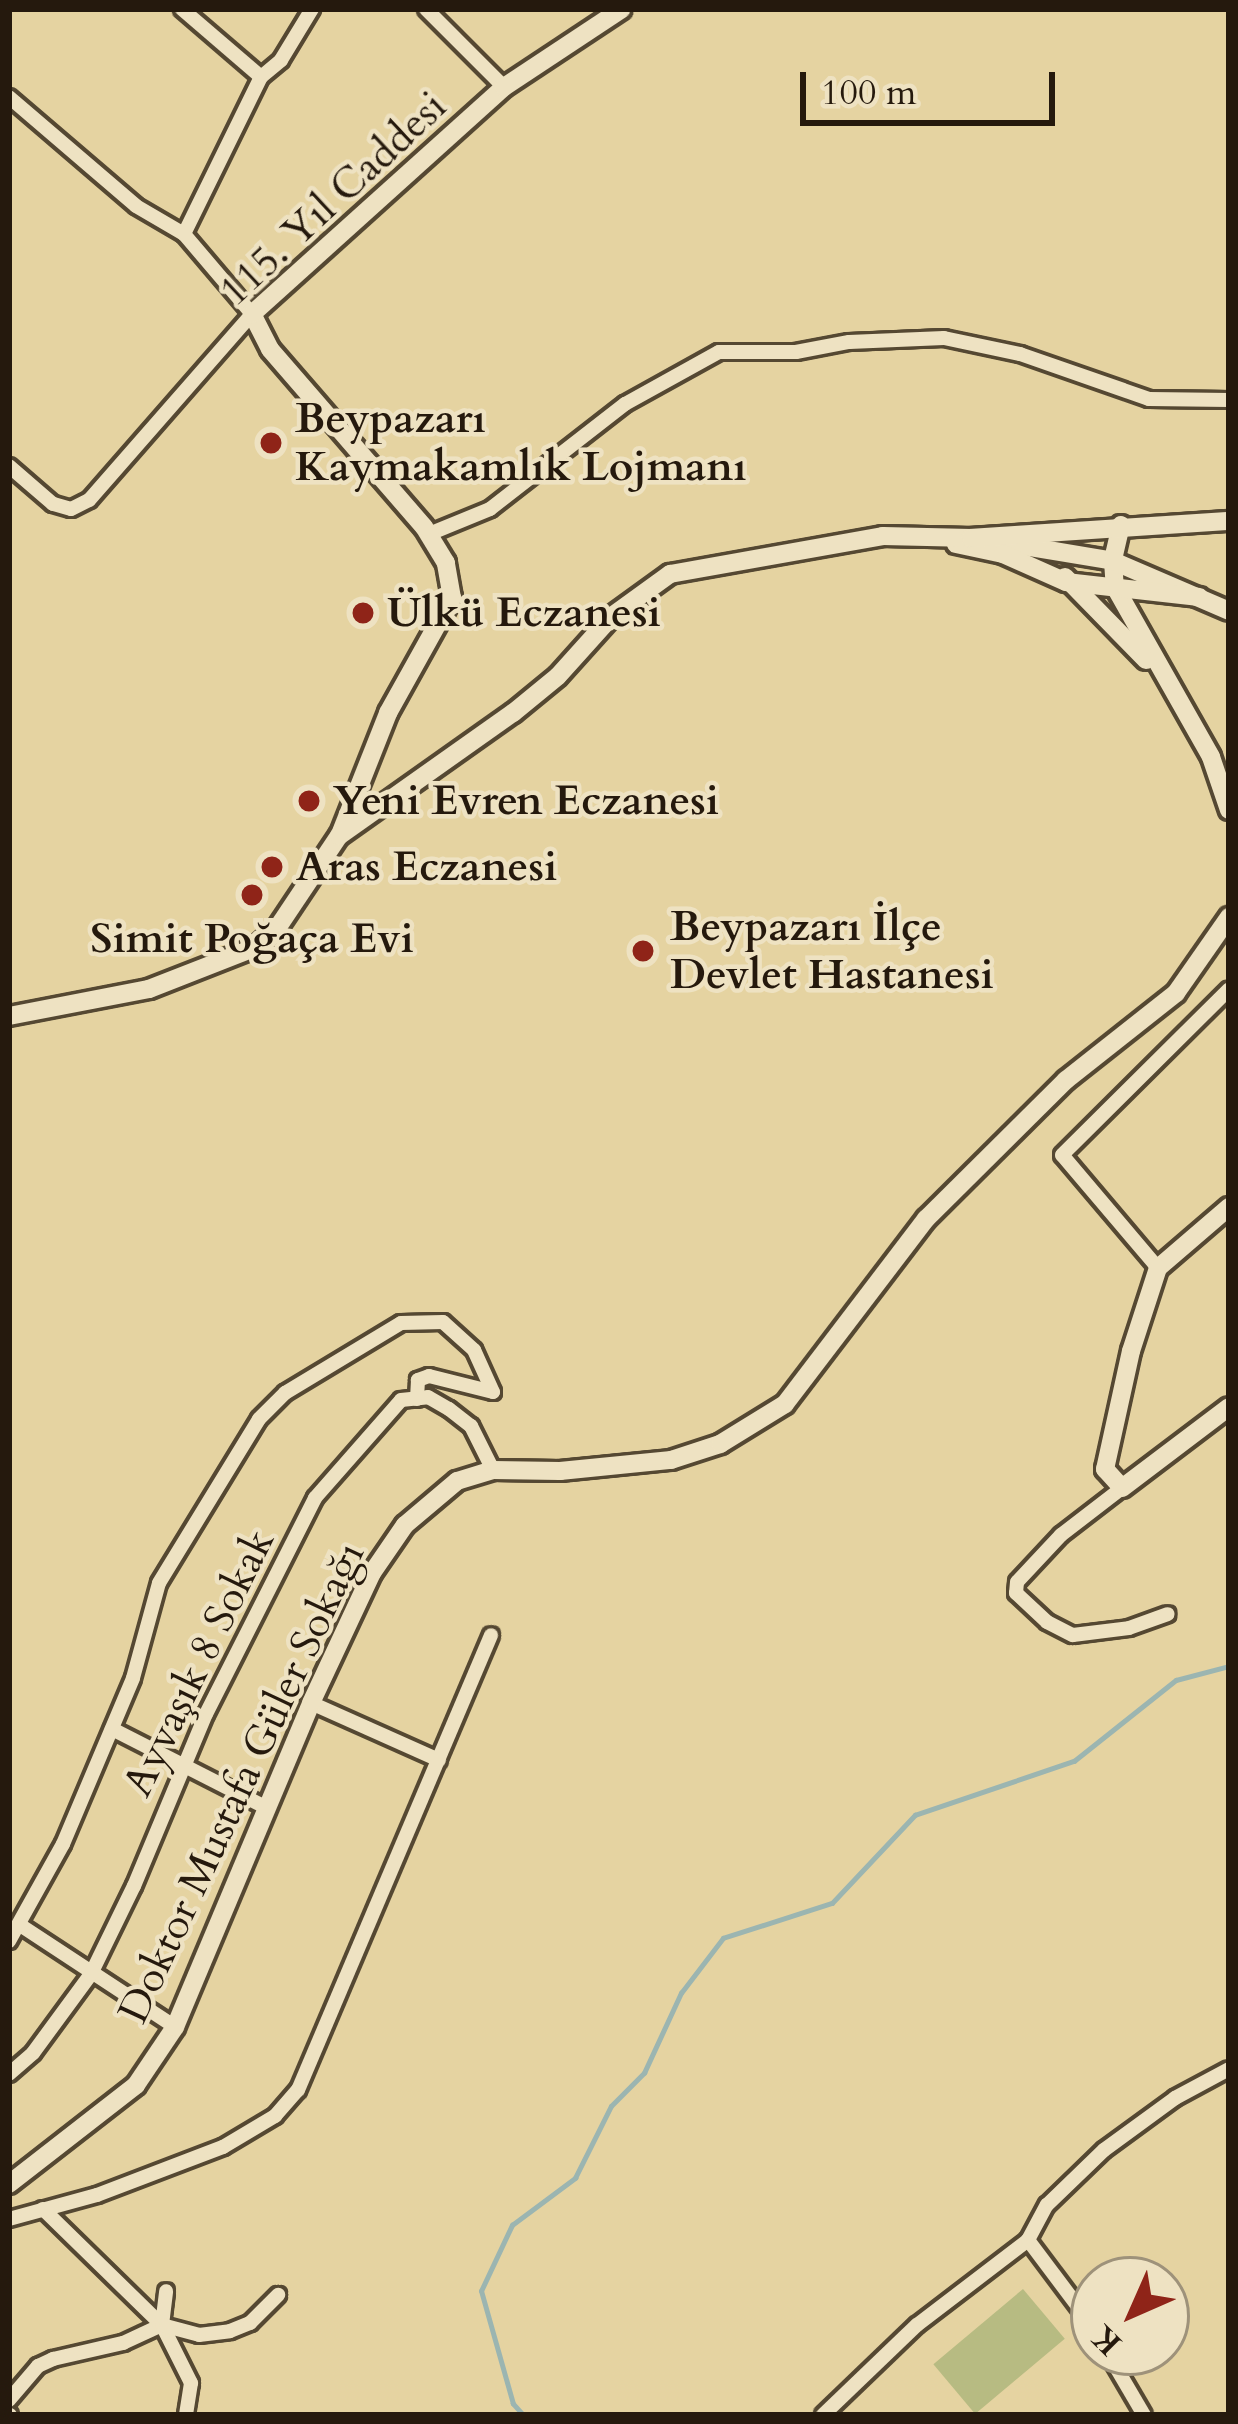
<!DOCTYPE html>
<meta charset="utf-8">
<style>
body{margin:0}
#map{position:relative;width:1238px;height:2424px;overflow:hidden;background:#e5d3a1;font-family:Cardo,serif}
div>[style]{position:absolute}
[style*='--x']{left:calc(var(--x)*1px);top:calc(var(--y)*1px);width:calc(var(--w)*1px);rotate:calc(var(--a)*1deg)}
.green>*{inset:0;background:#b7bb82;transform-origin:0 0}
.stream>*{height:4.5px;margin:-2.25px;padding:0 2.25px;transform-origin:2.25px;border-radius:2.25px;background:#9bb5b1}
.roads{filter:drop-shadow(3px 0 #554832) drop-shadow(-3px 0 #554832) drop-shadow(0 3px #554832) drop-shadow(0 -3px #554832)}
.street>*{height:14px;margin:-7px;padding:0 7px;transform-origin:7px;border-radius:7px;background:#eee2c2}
.secondary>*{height:18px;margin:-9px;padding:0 9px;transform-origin:9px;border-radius:9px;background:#eee2c2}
.dots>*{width:33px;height:33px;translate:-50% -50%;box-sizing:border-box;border:6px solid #eee2c2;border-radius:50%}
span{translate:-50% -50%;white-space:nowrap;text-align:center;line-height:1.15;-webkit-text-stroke:9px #eee2c2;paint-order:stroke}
.street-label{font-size:42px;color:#25190d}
.poi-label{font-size:42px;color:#25190d;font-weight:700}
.left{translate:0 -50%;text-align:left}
.frame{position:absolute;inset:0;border:12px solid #25190d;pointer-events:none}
.north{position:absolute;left:1070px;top:2256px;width:120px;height:120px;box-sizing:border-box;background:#eee2c2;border:3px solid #9e927a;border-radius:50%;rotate:225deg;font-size:33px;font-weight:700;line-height:48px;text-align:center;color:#25190d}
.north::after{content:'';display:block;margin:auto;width:42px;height:54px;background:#8f2418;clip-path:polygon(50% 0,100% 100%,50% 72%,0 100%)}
.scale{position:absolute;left:800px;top:72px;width:255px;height:54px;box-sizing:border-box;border:6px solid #25190d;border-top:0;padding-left:15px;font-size:36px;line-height:42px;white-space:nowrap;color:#25190d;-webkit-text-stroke:9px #eee2c2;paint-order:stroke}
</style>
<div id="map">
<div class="green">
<i style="left:1023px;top:2289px;width:65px;height:117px;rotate:50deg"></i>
</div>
<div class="stream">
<i style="--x:523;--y:2415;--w:15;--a:-132"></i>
<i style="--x:513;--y:2404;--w:117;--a:-105.8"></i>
<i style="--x:481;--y:2291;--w:73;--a:-64.8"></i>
<i style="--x:512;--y:2225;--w:79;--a:-36.7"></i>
<i style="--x:575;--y:2178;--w:80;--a:-63.4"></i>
<i style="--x:611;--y:2106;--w:47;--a:-45"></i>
<i style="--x:644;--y:2073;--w:88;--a:-65.2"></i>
<i style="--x:681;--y:1993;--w:69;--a:-52.6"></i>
<i style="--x:723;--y:1938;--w:114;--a:-17.8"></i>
<i style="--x:832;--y:1903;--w:121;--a:-46.7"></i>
<i style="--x:915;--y:1815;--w:168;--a:-18.8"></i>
<i style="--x:1074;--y:1761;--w:130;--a:-38.5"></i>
<i style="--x:1176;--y:1680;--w:55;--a:-14.8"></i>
</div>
<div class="roads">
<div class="street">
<i style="--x:182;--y:9;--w:104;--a:40.7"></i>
<i style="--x:426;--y:9;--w:110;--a:45"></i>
<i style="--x:9;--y:97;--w:167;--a:40.6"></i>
<i style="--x:136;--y:206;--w:56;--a:30.3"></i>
<i style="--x:184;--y:234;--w:105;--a:49.6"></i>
<i style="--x:252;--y:314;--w:247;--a:131.2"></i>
<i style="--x:89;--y:500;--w:20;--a:153"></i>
<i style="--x:71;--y:509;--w:19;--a:-164"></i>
<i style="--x:53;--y:504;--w:58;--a:-139.2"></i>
<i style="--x:184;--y:234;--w:175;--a:-63.9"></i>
<i style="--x:261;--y:77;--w:26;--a:-40"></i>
<i style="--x:281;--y:60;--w:60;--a:-58.7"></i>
<i style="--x:429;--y:534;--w:66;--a:-22.3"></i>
<i style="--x:490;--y:509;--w:171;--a:-37.9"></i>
<i style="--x:625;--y:404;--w:107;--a:-29"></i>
<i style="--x:719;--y:352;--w:77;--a:0"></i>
<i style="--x:796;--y:352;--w:54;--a:-10.7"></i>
<i style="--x:849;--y:342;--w:95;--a:-2.4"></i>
<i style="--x:944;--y:338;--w:78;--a:11.9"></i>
<i style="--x:1020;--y:354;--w:137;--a:19.2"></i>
<i style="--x:1149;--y:399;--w:80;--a:0.7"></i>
<i style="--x:1158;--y:1268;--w:148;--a:-130.3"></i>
<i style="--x:1062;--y:1155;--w:235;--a:-44.8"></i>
<i style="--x:1122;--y:1488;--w:77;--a:142.4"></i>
<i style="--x:1061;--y:1535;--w:64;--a:133.1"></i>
<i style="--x:1017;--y:1582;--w:11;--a:95"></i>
<i style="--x:1016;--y:1593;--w:42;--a:43.1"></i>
<i style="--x:1047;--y:1622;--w:29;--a:27"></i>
<i style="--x:1073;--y:1635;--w:56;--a:-7.1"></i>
<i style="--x:1129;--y:1628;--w:41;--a:-19.7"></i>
<i style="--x:311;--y:1703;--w:140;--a:24"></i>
<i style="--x:112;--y:1729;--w:172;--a:27"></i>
<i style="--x:20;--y:1925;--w:186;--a:33.3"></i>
<i style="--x:9;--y:1941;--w:111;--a:-60.9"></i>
<i style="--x:63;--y:1844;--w:180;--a:-67.1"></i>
<i style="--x:133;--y:1678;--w:98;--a:-74.7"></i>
<i style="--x:159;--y:1583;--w:192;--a:-58.6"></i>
<i style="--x:259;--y:1419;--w:37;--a:-45"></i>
<i style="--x:285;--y:1393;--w:135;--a:-31.1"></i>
<i style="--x:401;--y:1323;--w:42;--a:-1.4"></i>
<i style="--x:443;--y:1322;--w:42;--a:42.1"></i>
<i style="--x:474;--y:1350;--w:46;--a:65.7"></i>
<i style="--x:493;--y:1392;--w:66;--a:-166"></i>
<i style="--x:429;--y:1376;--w:12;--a:160"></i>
<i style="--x:418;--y:1380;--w:19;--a:93"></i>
<i style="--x:9;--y:2074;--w:32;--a:-41"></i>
<i style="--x:33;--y:2053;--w:98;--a:-53.7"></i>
<i style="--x:91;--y:1974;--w:98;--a:-64"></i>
<i style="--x:134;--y:1886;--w:186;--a:-67.3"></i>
<i style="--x:206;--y:1714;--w:242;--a:-63.2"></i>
<i style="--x:315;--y:1498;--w:130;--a:-48.7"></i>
<i style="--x:401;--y:1400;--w:27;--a:-6"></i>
<i style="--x:428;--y:1397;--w:24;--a:30"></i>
<i style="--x:449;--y:1409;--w:28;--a:38"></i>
<i style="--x:471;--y:1426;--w:49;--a:63.4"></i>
<i style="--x:43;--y:2209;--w:166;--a:44.3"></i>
<i style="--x:162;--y:2325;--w:65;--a:63.4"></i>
<i style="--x:191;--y:2383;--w:32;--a:99"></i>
<i style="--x:9;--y:2219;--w:91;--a:-15.3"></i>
<i style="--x:97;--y:2195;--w:135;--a:-20.9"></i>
<i style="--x:223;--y:2147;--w:61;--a:-30.8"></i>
<i style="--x:275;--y:2116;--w:35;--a:-49"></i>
<i style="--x:298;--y:2090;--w:494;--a:-67"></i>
<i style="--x:1028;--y:2240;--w:110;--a:53.1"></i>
<i style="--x:162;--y:2325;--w:34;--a:-83"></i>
<i style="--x:1107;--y:2352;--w:73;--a:59.6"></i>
<i style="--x:9;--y:2400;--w:45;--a:-49.5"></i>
<i style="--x:38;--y:2366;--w:17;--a:-25"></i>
<i style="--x:53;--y:2359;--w:72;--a:-12.9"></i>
<i style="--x:123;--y:2343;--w:43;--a:-24.8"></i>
<i style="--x:162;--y:2325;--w:38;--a:15"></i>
<i style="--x:199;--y:2335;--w:31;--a:-7"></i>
<i style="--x:230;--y:2331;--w:22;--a:-22"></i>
<i style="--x:250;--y:2323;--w:40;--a:-45"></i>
<i style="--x:9;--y:2415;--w:1;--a:0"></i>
<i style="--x:823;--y:2415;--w:130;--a:-43.8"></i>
<i style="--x:917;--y:2325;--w:140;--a:-37.4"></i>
<i style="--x:1028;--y:2240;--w:40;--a:-62"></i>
<i style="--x:1047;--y:2205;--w:79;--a:-44"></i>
<i style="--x:1104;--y:2150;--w:88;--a:-36.2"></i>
<i style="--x:1175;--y:2098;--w:61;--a:-28.2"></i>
</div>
<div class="secondary">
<i style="--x:1121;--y:525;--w:37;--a:103"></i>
<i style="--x:1113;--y:561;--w:26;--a:86"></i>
<i style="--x:1115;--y:587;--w:195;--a:60.5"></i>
<i style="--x:1211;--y:757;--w:56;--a:71.2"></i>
<i style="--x:1006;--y:543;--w:109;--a:9.5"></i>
<i style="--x:1113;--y:561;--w:126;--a:23.3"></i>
<i style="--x:956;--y:544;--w:48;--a:12"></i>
<i style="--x:1003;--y:554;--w:69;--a:24"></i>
<i style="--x:1066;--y:582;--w:134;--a:6.4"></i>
<i style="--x:1065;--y:577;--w:116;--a:45.7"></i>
<i style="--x:341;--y:832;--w:128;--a:-68.4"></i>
<i style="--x:388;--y:713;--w:132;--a:-60.9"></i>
<i style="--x:452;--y:598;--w:36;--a:-100"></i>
<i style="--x:446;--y:563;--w:42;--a:-121.4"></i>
<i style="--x:424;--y:527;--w:235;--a:-130.9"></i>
<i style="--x:270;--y:349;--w:39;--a:-117"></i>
<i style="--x:252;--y:314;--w:339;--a:-42"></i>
<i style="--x:504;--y:87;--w:141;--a:-33.5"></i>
<i style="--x:9;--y:1016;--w:143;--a:-10.9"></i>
<i style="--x:149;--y:989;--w:115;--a:-21.4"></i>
<i style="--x:256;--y:947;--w:30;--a:-42"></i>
<i style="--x:278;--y:927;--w:110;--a:-56.2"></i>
<i style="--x:339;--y:836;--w:213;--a:-35.3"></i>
<i style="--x:513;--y:713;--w:58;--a:-39.4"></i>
<i style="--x:558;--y:676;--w:81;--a:-48"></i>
<i style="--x:612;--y:616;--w:72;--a:-35.9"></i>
<i style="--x:670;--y:574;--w:216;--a:-10.1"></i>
<i style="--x:883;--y:536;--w:88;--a:1.3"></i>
<i style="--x:971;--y:538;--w:259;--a:-3.8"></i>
<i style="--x:1229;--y:1207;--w:94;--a:139.3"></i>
<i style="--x:1158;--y:1268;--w:87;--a:108"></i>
<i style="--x:1131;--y:1351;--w:121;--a:102.4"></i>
<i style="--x:1105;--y:1469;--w:25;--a:48"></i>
<i style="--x:1122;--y:1488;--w:134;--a:-37.1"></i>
<i style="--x:9;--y:2184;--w:161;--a:-37.9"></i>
<i style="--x:136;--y:2085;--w:70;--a:-56.1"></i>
<i style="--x:175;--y:2027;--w:351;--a:-67.2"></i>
<i style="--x:311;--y:1703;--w:144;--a:-64.9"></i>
<i style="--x:372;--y:1573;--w:58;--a:-55.5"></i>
<i style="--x:405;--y:1525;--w:68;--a:-40.2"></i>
<i style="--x:457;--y:1481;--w:38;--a:-17"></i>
<i style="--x:493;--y:1470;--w:67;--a:0.9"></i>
<i style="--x:560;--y:1471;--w:112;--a:-5.7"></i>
<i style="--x:671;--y:1460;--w:52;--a:-18.1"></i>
<i style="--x:720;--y:1444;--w:76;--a:-31.6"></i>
<i style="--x:785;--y:1404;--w:233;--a:-52.7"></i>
<i style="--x:926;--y:1219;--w:197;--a:-44.8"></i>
<i style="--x:1066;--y:1080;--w:140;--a:-38.3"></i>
<i style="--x:1176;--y:993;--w:93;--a:-55.1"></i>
</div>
</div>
<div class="dots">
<i style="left:271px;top:443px;background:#8f2418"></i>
<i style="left:363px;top:613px;background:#8f2418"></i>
<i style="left:309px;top:801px;background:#8f2418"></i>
<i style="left:272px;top:867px;background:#8f2418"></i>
<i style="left:252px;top:895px;background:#8f2418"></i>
<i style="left:643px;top:951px;background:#8f2418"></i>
</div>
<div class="street-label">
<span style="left:333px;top:199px;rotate:-43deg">115. Yıl Caddesi</span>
<span style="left:199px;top:1663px;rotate:-64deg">Ayvaşık 8 Sokak</span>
<span style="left:242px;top:1783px;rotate:-65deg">Doktor Mustafa Güler Sokağı</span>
</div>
<div class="poi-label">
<span class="left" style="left:295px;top:443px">Beypazarı<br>Kaymakamlık Lojmanı</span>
<span class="left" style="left:387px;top:613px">Ülkü Eczanesi</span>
<span class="left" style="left:333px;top:801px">Yeni Evren Eczanesi</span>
<span class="left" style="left:296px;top:867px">Aras Eczanesi</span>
<span class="left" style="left:670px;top:951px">Beypazarı İlçe<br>Devlet Hastanesi</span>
<span style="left:252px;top:939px">Simit Poğaça Evi</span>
</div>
<div class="frame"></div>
<div class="north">K</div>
<div class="scale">100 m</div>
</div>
